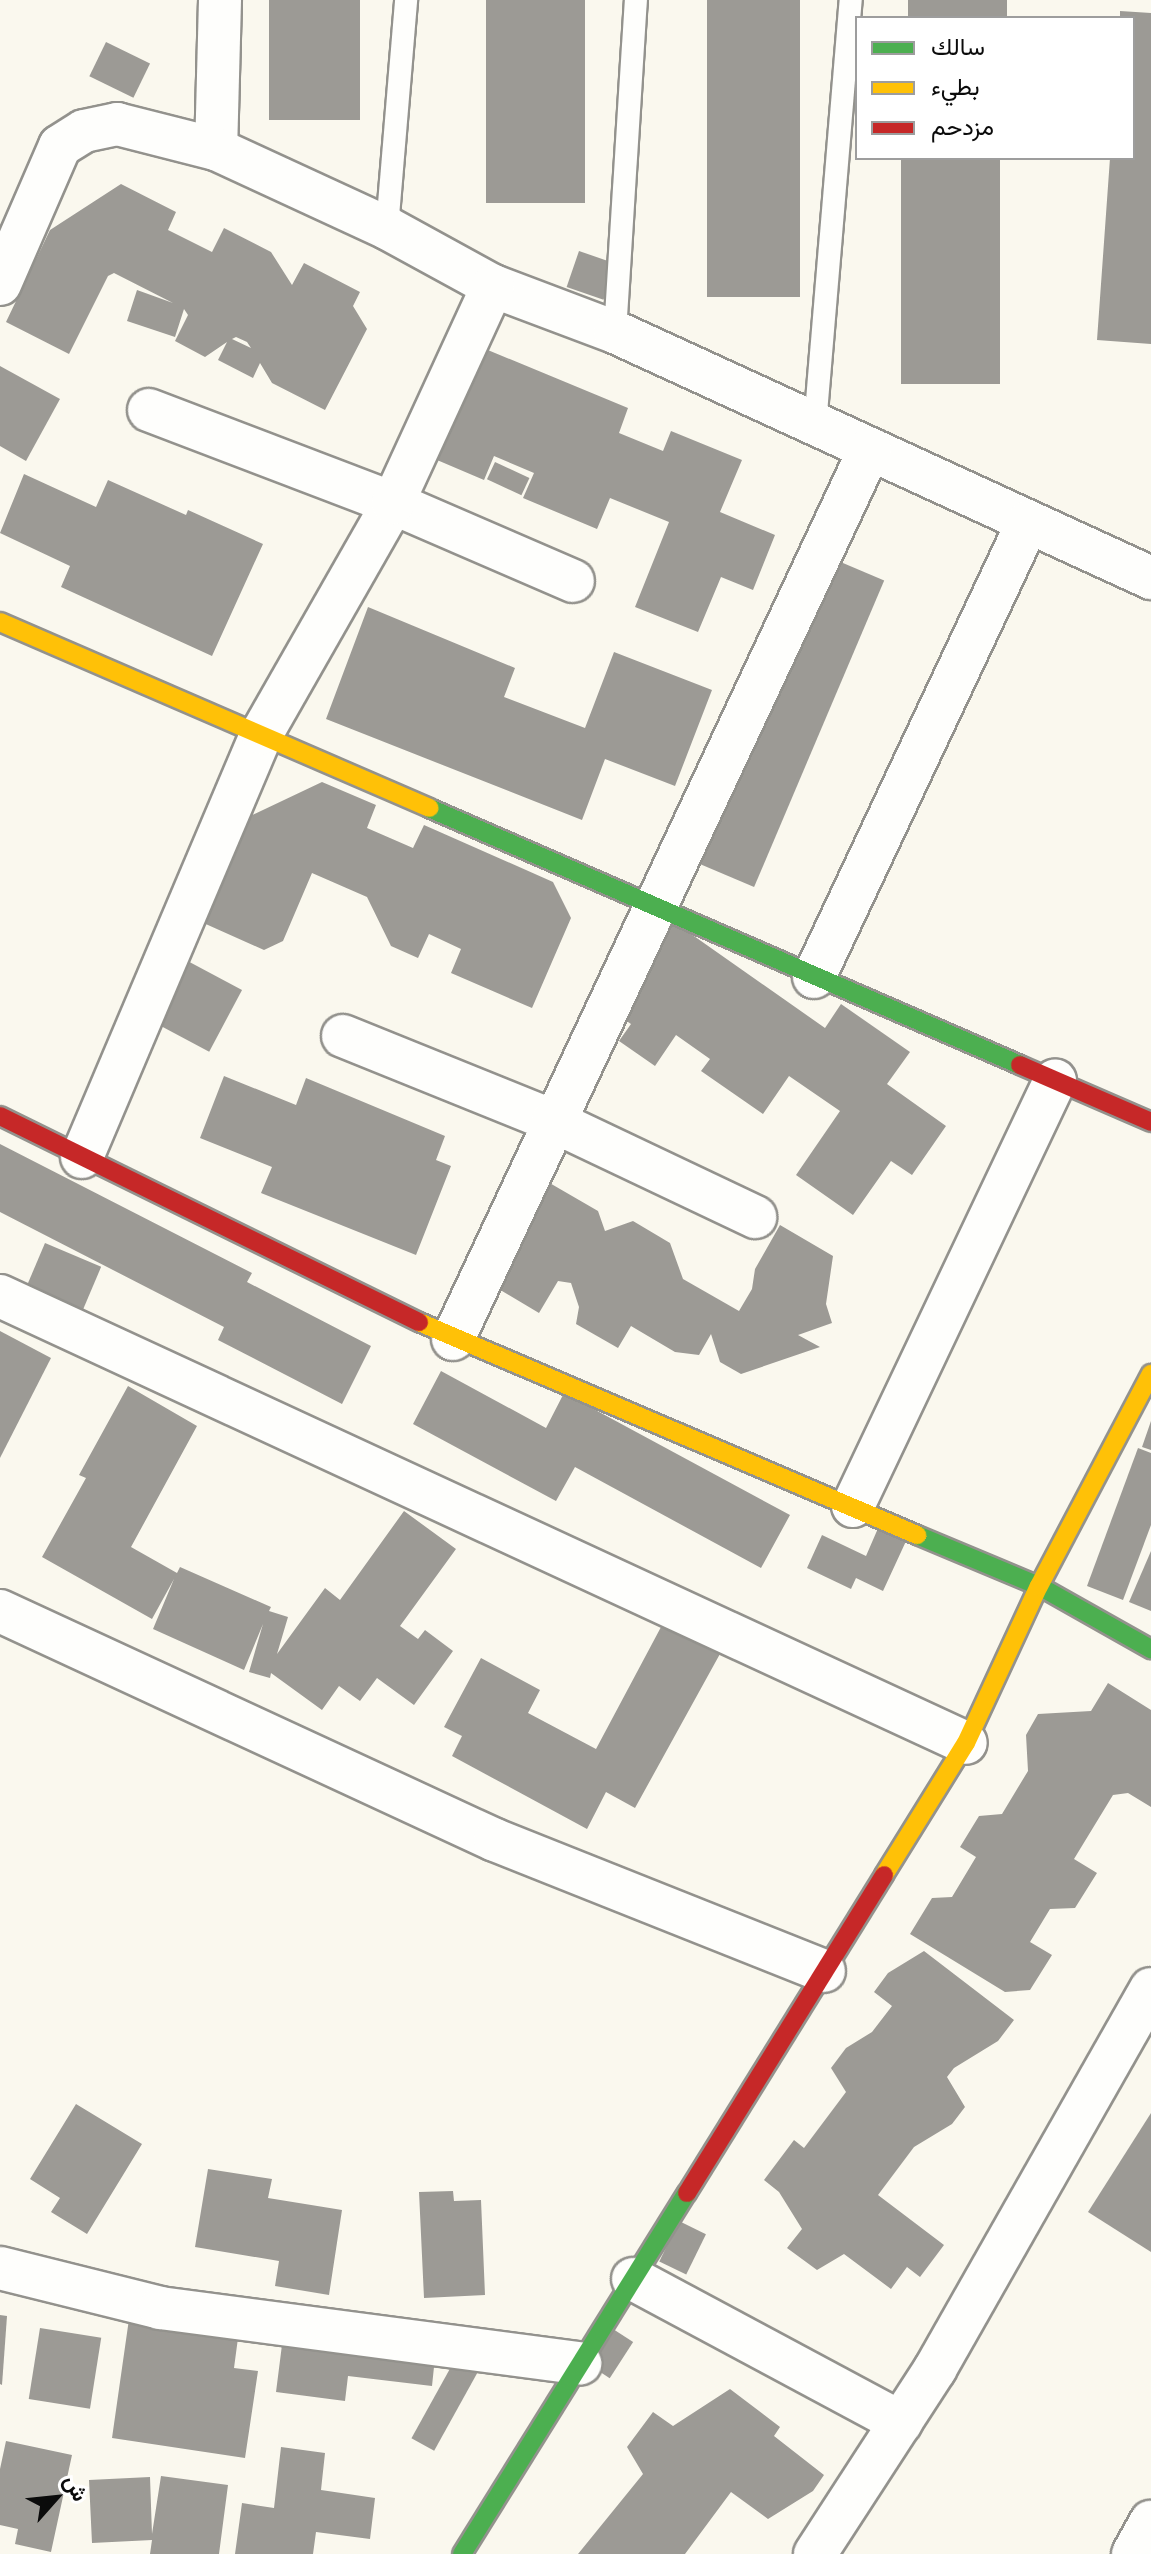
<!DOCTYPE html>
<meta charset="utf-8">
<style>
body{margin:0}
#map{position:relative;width:1151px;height:2554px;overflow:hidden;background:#faf8ee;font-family:"Playfair Display",Vazirmatn,serif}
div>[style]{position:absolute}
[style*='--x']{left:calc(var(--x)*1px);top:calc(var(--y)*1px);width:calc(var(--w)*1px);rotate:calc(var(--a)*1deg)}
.building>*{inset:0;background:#9c9a95;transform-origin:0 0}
.roads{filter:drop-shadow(2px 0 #93928d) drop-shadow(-2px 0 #93928d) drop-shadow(0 2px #93928d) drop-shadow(0 -2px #93928d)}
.lane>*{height:22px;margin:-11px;padding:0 11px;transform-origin:11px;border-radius:11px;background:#fefefc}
.street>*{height:42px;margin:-21px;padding:0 21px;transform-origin:21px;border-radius:21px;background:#fefefc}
.fast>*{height:18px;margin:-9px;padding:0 9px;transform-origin:9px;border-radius:9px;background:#4caf50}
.slow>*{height:18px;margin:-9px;padding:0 9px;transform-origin:9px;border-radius:9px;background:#ffc107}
.jam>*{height:18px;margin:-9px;padding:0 9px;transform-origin:9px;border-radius:9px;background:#c62828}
span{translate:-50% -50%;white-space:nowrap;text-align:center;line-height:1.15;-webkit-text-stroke:8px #fff;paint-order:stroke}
.legend{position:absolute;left:855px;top:16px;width:280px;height:144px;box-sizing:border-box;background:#fff;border:2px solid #9d9d9d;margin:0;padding:10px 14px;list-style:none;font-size:24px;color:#0b0b0b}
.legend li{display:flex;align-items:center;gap:16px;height:40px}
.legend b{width:40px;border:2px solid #9d9d9d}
.north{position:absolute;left:16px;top:2458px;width:80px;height:80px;-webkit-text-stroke:6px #fff;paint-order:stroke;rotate:63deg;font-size:22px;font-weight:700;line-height:32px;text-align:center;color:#0b0b0b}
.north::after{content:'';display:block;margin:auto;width:28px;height:36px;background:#0b0b0b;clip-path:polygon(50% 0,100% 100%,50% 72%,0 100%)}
</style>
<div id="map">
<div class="building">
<i style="left:269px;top:0;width:91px;height:120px"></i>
<i style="left:486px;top:0;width:99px;height:203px"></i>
<i style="left:707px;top:0;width:93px;height:297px"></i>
<i style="left:908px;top:0;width:99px;height:18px"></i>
<i style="clip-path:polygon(1120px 11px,1151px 13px,1151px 344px,1097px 340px,1110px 158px,1133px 158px,1133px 18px,1120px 18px)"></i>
<i style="left:106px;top:42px;width:49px;height:38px;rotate:26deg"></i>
<i style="left:901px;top:158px;width:99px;height:226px"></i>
<i style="clip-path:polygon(evenodd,121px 184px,176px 212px,168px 230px,212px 252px,224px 228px,271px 252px,292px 285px,304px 263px,360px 292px,353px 306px,367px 329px,325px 410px,272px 383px,260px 363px,253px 378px,218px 360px,227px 342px,205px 357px,175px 341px,188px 315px,184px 309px,175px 337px,127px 321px,137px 290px,173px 303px,114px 273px,108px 276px,69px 354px,6px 322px,50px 230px,121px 184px,236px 337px,247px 342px,251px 348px,232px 339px,236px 337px)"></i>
<i style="left:579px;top:251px;width:39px;height:38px;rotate:19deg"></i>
<i style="clip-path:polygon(483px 348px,628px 408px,619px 433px,663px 451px,671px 431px,742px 460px,720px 512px,775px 535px,753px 590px,721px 577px,698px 632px,635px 607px,669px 522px,610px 498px,597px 529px,523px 498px,534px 473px,494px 456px,484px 480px,437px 460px)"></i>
<i style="clip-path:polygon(0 366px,60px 399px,26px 461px,0 446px)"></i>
<i style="left:495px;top:462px;width:38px;height:19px;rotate:25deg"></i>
<i style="clip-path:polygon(24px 474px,96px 507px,108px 480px,186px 515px,188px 510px,263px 544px,212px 656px,61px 587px,70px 566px,0 533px)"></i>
<i style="left:817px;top:552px;width:73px;height:333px;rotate:23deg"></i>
<i style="clip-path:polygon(368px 607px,515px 668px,504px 697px,585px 728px,614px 652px,712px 690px,675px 786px,605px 759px,582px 820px,326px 719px)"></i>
<i style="clip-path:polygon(322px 782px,376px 805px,367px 828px,413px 848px,424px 825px,553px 882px,571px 918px,532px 1008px,451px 973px,461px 949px,429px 934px,418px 958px,391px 946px,367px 897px,312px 873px,283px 941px,264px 950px,199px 921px,225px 828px)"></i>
<i style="clip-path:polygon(674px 922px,825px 1028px,841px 1004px,910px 1052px,887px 1084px,946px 1126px,912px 1175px,891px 1161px,853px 1215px,796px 1175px,840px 1111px,789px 1076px,763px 1114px,701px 1071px,710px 1059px,676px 1035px,655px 1066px,619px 1041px,631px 1024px,607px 1008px)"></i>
<i style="left:182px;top:958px;width:68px;height:70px;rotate:28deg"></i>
<i style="clip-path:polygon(224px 1076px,296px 1105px,306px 1078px,445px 1136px,436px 1160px,451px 1166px,416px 1255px,261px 1193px,272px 1167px,200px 1138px)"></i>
<i style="clip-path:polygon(0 1144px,252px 1273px,247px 1282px,371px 1346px,342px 1404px,218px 1340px,224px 1327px,0 1212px)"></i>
<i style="clip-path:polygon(541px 1178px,598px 1211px,605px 1231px,633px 1221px,670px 1243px,683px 1279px,739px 1311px,752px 1289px,755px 1269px,780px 1225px,833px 1256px,826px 1304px,832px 1323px,798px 1335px,820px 1347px,741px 1374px,720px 1362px,711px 1334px,699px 1355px,675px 1352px,631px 1326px,618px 1348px,576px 1324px,579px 1307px,571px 1283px,558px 1281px,539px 1313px,497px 1288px)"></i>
<i style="left:45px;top:1243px;width:61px;height:61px;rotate:23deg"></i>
<i style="clip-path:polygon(0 1331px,51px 1358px,0 1458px)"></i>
<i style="clip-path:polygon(441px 1371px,546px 1428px,564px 1393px,790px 1515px,761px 1568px,575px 1467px,556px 1501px,413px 1424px)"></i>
<i style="clip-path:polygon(128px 1386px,197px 1426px,131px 1547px,177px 1573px,180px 1567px,271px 1607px,269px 1611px,288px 1617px,277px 1654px,325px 1588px,340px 1600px,404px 1511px,456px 1549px,400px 1626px,418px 1639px,425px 1630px,453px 1651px,414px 1705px,377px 1678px,360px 1701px,339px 1686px,322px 1710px,271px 1673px,270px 1678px,249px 1672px,263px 1624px,244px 1670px,153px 1629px,174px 1579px,152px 1619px,42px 1557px,86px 1478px,79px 1475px)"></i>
<i style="clip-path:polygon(1151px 1421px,1151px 1450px,1142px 1447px)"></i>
<i style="clip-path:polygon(1138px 1448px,1151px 1453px,1151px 1525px,1123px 1600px,1087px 1586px)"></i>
<i style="clip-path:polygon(879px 1526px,907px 1539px,883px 1591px,856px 1578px,851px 1589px,807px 1568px,822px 1535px,866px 1556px)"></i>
<i style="clip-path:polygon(1151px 1551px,1151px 1611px,1129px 1602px)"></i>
<i style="clip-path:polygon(669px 1612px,726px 1643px,635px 1808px,606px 1792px,587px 1829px,452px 1756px,462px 1736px,444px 1727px,481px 1658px,540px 1690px,528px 1713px,596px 1749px)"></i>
<i style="clip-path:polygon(1108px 1683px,1151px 1710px,1151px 1807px,1128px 1793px,1113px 1795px,1074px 1859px,1097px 1873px,1075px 1908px,1050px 1909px,1030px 1942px,1052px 1955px,1030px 1990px,1005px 1992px,910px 1934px,932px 1898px,952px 1897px,976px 1857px,960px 1847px,979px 1816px,1002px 1814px,1028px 1771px,1026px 1735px,1038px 1714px,1091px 1711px)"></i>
<i style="clip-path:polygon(924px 1951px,1014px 2020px,998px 2041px,954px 2068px,947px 2077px,965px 2107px,952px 2124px,914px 2147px,878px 2195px,944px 2245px,920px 2277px,907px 2267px,891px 2289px,844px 2254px,817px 2270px,787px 2248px,802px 2229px,779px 2192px,764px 2180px,794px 2140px,804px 2148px,846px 2092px,831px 2068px,846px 2048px,872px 2032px,892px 2006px,874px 1992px,888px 1973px)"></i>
<i style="clip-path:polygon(76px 2104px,142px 2144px,87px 2234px,51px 2212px,60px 2198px,30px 2179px)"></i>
<i style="clip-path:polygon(1151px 2113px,1151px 2252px,1088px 2212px)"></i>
<i style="clip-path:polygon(208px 2169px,272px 2179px,268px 2198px,342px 2210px,329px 2295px,275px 2286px,279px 2261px,195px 2247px)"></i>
<i style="clip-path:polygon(453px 2191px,454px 2201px,481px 2200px,485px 2295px,424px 2298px,419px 2192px)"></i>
<i style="left:679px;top:2221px;width:30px;height:45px;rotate:26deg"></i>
<i style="clip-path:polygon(0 2315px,7px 2316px,2px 2385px,0 2384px)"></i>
<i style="clip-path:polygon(129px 2319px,240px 2323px,234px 2368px,258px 2371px,245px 2458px,112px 2438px)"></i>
<i style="left:40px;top:2328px;width:62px;height:72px;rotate:9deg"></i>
<i style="clip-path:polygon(284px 2329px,436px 2348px,432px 2386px,348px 2376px,345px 2401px,276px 2392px)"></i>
<i style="left:613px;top:2329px;width:24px;height:43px;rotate:33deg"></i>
<i style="left:457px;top:2356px;width:26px;height:94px;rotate:29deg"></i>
<i style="clip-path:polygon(730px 2389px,780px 2427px,774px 2436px,824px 2475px,813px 2491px,768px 2519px,731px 2492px,685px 2554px,578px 2554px,643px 2474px,627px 2447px,653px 2412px,673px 2426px)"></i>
<i style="clip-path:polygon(6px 2441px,72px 2455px,51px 2552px,15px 2544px,18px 2529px,0 2525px,0 2469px)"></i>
<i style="clip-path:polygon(281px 2447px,325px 2453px,321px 2490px,375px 2498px,370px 2539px,316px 2532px,313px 2554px,235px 2554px,242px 2503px,274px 2508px)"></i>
<i style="clip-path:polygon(161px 2476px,228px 2485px,219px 2554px,150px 2554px,152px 2540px,92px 2543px,89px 2480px,150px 2477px,152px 2534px)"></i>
</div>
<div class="roads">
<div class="lane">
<i style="--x:387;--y:228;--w:229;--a:-85.2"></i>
<i style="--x:615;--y:332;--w:333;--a:-86.4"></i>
<i style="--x:815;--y:425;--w:427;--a:-85.2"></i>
</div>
<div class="street">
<i style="--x:220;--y:0;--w:149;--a:91.5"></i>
<i style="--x:216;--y:149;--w:188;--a:24.8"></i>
<i style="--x:387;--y:228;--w:121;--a:28.7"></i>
<i style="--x:493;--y:286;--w:130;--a:20.7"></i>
<i style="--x:615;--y:332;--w:590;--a:24.65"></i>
<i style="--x:0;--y:284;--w:150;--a:-66.5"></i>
<i style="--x:60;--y:146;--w:28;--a:-32"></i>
<i style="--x:84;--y:131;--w:34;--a:-12"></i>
<i style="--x:117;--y:124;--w:102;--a:14.2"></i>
<i style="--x:149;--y:410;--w:261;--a:20.9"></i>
<i style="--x:393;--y:503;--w:196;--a:23.4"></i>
<i style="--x:814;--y:977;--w:503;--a:-64.81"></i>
<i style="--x:343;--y:1036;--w:227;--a:22"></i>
<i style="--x:553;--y:1121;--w:224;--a:25.4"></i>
<i style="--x:82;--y:1157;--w:461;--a:-67"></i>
<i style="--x:262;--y:733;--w:265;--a:-60.3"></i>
<i style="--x:393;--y:503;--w:239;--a:-65.3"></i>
<i style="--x:0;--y:1296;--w:1064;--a:24.83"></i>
<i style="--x:453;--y:1339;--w:983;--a:-64.9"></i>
<i style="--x:853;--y:1506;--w:471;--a:-64.6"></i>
<i style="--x:0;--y:1611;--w:545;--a:24.83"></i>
<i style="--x:495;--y:1840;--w:354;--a:21.7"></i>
<i style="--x:0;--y:2268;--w:165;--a:14"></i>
<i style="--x:160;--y:2308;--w:424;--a:7.5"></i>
<i style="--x:633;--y:2279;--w:304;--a:28.2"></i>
<i style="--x:815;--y:2554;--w:221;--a:-57"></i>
<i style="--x:935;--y:2369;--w:437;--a:-60.4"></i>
<i style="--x:1133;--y:2554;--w:37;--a:-61"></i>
</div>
<div class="fast">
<i style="--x:429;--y:808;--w:644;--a:23.5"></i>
<i style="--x:917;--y:1535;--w:132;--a:22.7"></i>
<i style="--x:1039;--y:1586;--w:129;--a:29.4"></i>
<i style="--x:462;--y:2554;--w:425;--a:-58.1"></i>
</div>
<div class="slow">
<i style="--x:0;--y:622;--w:468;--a:23.4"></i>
<i style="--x:419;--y:1322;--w:542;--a:23.16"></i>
<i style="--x:884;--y:1875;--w:155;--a:-58.2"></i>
<i style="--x:966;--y:1743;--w:173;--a:-65.1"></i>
<i style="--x:1039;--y:1586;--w:240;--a:-62.2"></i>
</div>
<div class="jam">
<i style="--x:1020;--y:1065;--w:143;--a:23.5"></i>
<i style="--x:0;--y:1116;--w:467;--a:26.2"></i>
<i style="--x:687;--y:2193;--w:374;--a:-58.2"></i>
</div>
</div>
<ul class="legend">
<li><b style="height:10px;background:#4caf50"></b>سالك</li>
<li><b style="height:10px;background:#ffc107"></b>بطيء</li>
<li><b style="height:10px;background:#c62828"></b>مزدحم</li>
</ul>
<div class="north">ش</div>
</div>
